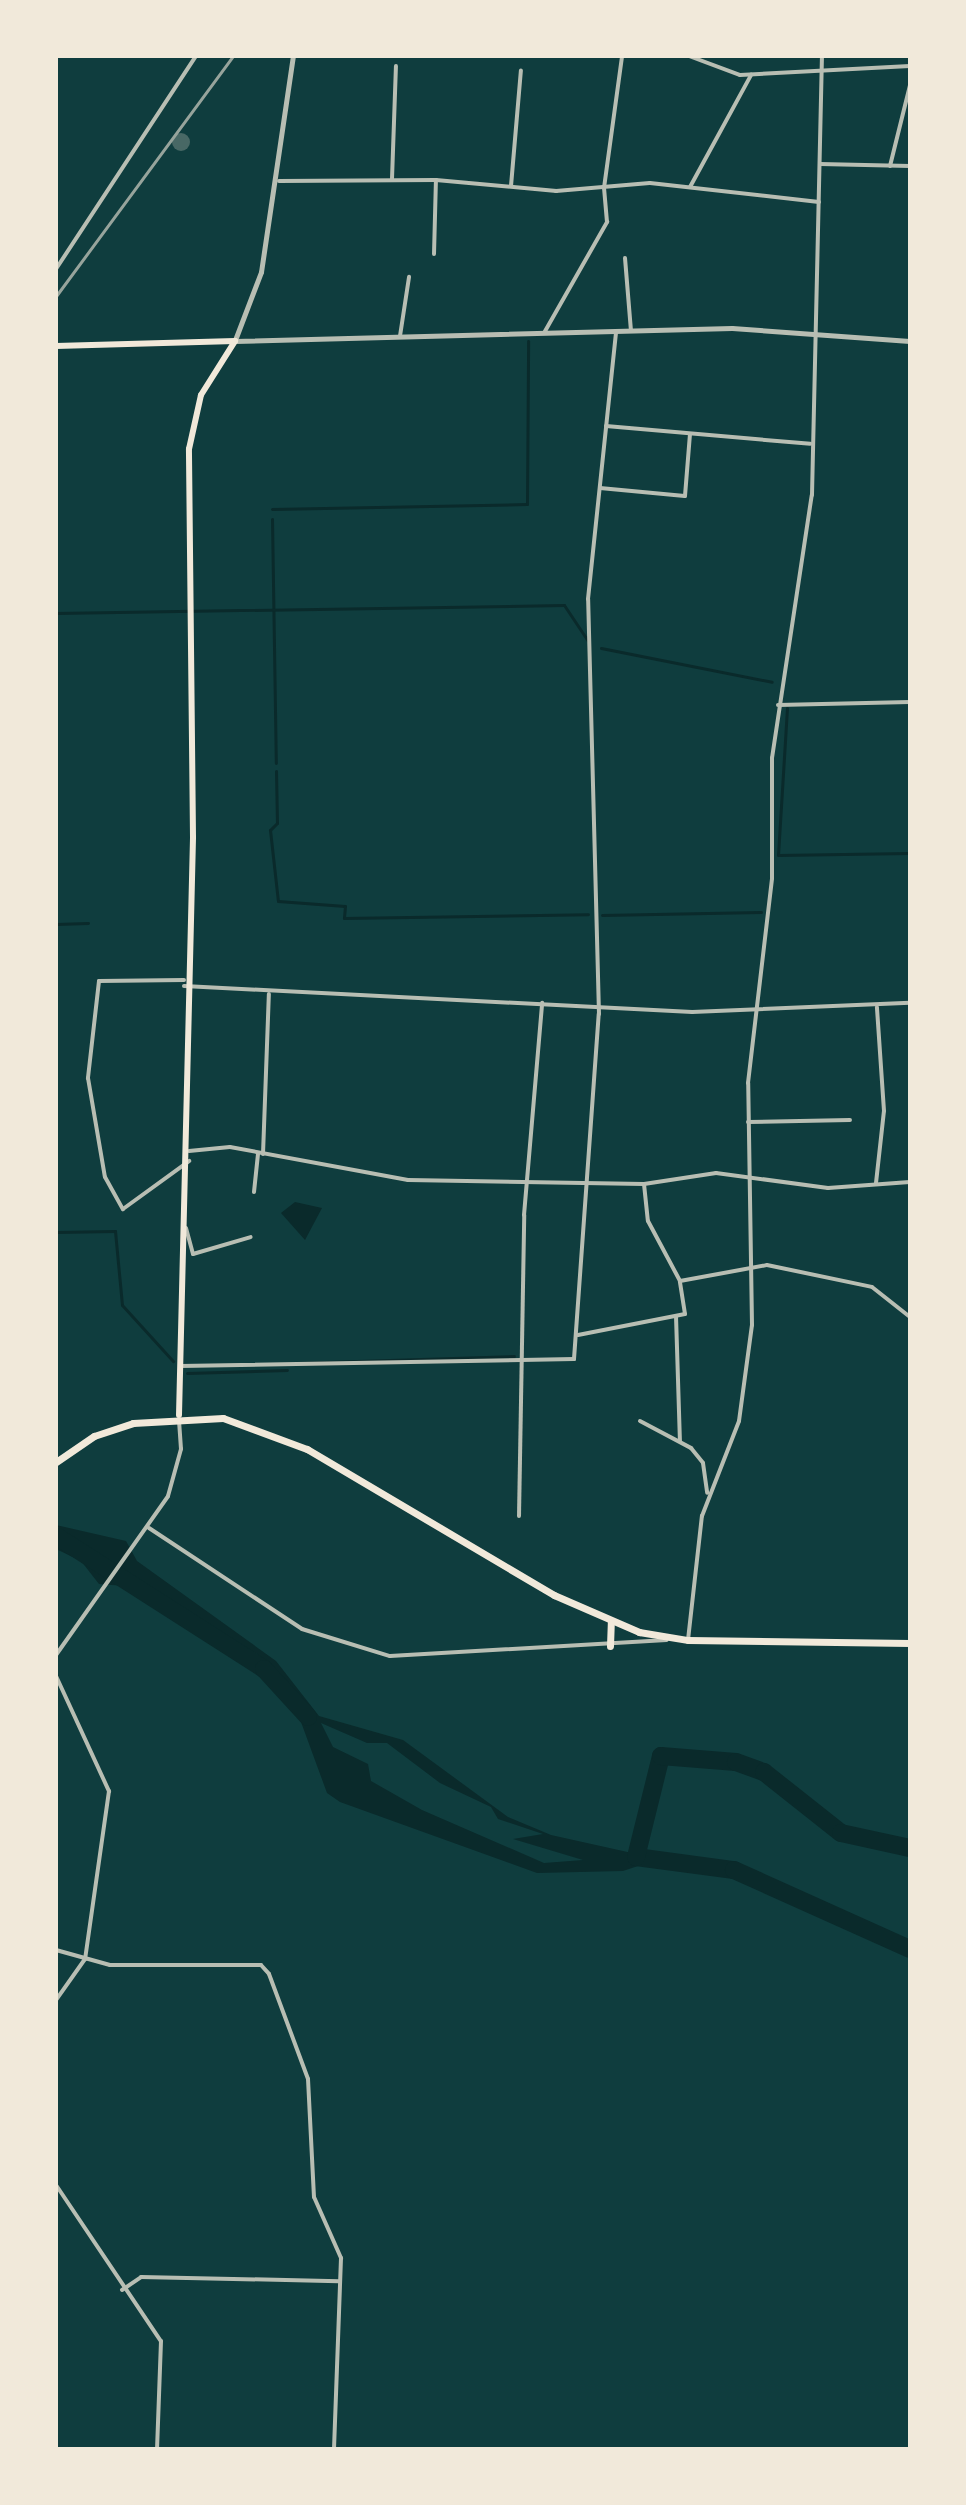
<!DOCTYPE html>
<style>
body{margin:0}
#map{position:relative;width:966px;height:2505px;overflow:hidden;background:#0f3d3e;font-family:Quicksand,sans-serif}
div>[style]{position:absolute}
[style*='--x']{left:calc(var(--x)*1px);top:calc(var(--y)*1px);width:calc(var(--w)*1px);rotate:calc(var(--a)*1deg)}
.water>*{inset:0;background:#0a2a2b}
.stream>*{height:3px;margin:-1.5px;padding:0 1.5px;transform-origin:1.5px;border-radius:1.5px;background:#0a2a2b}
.river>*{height:18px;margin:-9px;padding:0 9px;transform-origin:9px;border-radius:9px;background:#0a2a2b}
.building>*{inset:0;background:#486865}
.round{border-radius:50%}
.minor>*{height:4px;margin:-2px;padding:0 2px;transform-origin:2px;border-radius:2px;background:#b8beb3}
.tertiary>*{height:5px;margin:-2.5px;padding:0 2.5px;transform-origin:2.5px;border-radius:2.5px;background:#b8beb3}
.secondary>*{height:6px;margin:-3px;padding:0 3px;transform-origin:3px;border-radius:3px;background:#f1e9da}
.trunk>*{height:7px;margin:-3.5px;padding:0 3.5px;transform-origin:3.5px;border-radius:3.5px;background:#f1e9da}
.rail>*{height:3px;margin:-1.5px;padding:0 1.5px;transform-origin:1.5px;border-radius:1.5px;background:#97a49c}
span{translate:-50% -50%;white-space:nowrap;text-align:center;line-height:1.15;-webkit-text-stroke:6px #f1e9da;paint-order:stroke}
.frame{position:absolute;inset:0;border:58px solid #f1e9da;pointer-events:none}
</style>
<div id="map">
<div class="water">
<i style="clip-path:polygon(295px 1202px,322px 1208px,305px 1240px,281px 1213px)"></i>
<i style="clip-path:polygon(evenodd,56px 1525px,126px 1541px,137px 1561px,276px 1661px,319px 1716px,403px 1740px,508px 1817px,551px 1835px,659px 1859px,623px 1871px,537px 1873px,340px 1802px,327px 1793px,290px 1692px,257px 1654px,138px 1587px,99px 1584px,81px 1561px,56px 1549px,56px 1540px,93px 1557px,56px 1525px,321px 1723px,367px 1743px,387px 1743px,440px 1783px,491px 1807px,498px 1819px,543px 1834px,513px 1839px,583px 1860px,544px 1863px,422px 1810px,371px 1781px,368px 1764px,333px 1747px,321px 1723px)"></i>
</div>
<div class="stream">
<i style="--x:272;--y:509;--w:255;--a:-1.1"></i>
<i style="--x:527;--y:504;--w:163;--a:-89.6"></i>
<i style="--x:272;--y:519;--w:244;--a:89.1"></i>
<i style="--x:56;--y:613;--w:508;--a:-0.9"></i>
<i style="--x:564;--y:605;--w:43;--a:56.3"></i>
<i style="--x:601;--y:648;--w:174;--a:11.2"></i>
<i style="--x:787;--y:708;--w:147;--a:93.5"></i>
<i style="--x:778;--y:855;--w:132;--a:-0.9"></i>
<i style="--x:276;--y:771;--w:52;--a:88.9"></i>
<i style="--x:277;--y:823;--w:10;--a:135"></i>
<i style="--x:270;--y:830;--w:71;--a:83.6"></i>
<i style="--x:278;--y:901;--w:67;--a:4.3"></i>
<i style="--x:345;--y:906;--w:12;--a:95"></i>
<i style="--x:344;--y:918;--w:244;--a:-0.9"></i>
<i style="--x:602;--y:915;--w:159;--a:-1.1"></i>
<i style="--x:56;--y:924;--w:32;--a:-2"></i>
<i style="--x:56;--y:1232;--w:59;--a:-1"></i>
<i style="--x:115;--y:1231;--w:74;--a:84.6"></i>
<i style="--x:122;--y:1305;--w:76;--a:47.7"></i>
<i style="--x:294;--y:1363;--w:220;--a:-1.8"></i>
<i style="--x:187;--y:1373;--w:100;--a:-1.7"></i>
</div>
<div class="river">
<i style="--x:56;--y:1536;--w:247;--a:32.6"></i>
<i style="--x:264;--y:1669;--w:65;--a:47.5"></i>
<i style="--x:636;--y:1857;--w:99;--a:7.6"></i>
<i style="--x:734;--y:1870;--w:193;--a:24.2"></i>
<i style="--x:636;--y:1857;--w:104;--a:-76.1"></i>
<i style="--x:661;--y:1756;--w:75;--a:4.6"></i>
<i style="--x:736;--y:1762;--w:30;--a:20"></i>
<i style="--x:764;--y:1772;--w:98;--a:38.4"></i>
<i style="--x:841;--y:1833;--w:71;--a:12.3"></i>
</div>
<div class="building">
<i class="round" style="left:172px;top:133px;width:18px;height:18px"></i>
</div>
<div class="minor">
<i style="--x:689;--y:56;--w:54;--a:20.4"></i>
<i style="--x:740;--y:75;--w:170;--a:-3"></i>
<i style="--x:820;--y:164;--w:90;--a:1.3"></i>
<i style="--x:890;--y:166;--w:83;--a:-76.1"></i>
<i style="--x:392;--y:179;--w:113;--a:-88"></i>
<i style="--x:279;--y:181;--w:157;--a:-0.4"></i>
<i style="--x:436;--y:180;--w:121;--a:5.2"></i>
<i style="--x:556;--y:191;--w:94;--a:-4.9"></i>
<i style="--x:650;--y:183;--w:170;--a:6.4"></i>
<i style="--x:511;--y:186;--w:116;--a:-85.1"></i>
<i style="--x:690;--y:187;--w:128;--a:-61.4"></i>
<i style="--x:434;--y:254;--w:74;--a:-88.5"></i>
<i style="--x:625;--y:258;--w:73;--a:85.3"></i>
<i style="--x:56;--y:269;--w:255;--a:-56.7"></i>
<i style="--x:544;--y:333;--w:128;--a:-60.4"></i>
<i style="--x:607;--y:222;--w:34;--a:-95"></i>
<i style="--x:604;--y:188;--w:133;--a:-82.2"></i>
<i style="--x:400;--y:336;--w:60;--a:-81.3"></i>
<i style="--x:606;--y:426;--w:205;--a:5"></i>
<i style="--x:600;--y:488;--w:85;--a:5.4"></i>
<i style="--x:685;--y:496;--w:62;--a:-85.4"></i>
<i style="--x:778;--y:705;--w:132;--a:-1.3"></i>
<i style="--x:184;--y:980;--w:85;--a:179.3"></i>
<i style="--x:99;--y:981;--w:98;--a:96.5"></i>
<i style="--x:88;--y:1078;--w:100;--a:80.3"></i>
<i style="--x:105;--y:1177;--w:37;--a:61"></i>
<i style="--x:123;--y:1209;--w:82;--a:-36"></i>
<i style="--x:184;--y:986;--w:509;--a:2.93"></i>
<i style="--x:692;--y:1012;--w:218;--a:-2.4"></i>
<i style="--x:748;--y:1122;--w:102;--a:-1.1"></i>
<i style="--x:189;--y:1151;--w:41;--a:-5.6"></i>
<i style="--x:230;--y:1147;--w:181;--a:10.5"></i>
<i style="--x:408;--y:1180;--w:236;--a:1"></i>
<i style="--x:644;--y:1184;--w:73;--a:-8.7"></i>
<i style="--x:716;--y:1173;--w:113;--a:7.6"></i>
<i style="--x:828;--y:1188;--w:82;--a:-4.2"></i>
<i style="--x:263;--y:1154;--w:160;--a:-87.9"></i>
<i style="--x:876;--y:1183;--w:72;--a:-83.7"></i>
<i style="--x:884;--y:1111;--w:104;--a:-93.9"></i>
<i style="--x:644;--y:1184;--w:37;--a:84"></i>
<i style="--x:648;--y:1221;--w:68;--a:61.9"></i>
<i style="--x:254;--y:1192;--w:39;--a:-84"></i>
<i style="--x:186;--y:1228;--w:27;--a:75"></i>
<i style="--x:193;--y:1254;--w:60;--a:-16.3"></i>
<i style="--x:676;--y:1316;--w:125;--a:88.2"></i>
<i style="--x:578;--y:1335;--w:109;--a:-11.1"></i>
<i style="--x:685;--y:1314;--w:33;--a:-99"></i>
<i style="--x:680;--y:1281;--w:88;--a:-10.4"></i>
<i style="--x:767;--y:1265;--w:107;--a:11.8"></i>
<i style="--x:872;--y:1287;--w:48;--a:38.3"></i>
<i style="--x:180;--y:1366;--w:394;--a:-1"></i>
<i style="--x:574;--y:1359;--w:346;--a:-85.9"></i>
<i style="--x:599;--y:1014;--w:415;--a:-91.5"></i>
<i style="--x:588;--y:599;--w:269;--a:-84"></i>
<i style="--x:640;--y:1421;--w:58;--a:27.9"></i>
<i style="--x:691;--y:1448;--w:19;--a:51"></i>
<i style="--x:703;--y:1463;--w:30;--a:82"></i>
<i style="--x:519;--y:1516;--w:301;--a:-89"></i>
<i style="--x:524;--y:1215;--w:213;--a:-85.1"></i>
<i style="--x:149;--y:1528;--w:183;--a:33.4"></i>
<i style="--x:302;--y:1629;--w:92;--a:17.1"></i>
<i style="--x:390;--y:1656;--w:277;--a:-3.3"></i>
<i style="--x:688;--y:1640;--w:125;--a:-83.6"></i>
<i style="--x:702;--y:1516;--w:102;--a:-68.7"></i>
<i style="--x:739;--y:1421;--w:97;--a:-82.3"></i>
<i style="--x:752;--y:1325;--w:242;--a:-90.9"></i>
<i style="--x:748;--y:1083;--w:206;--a:-83.3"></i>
<i style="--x:772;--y:878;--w:120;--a:-90"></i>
<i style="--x:772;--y:758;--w:266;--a:-81.4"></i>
<i style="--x:812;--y:495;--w:439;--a:-88.7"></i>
<i style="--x:56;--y:1655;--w:194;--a:-54.8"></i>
<i style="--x:168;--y:1496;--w:49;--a:-74.5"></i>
<i style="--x:181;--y:1449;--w:30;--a:-94"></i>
<i style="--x:56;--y:1676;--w:127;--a:65.3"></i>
<i style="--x:109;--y:1791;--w:170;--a:98.1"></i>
<i style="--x:85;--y:1959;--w:50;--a:125.3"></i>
<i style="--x:56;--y:1950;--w:56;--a:15.5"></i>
<i style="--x:110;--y:1965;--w:151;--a:0"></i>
<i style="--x:261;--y:1965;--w:12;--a:48"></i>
<i style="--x:269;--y:1974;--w:112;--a:69.6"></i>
<i style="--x:308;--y:2079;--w:118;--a:87.1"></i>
<i style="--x:314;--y:2197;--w:67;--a:66.1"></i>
<i style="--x:341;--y:2258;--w:191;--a:92.1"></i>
<i style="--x:56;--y:2185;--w:188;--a:56.1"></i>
<i style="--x:161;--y:2341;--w:108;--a:92.1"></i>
<i style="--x:122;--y:2290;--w:23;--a:-34"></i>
<i style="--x:141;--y:2277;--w:198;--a:1.2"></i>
</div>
<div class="tertiary">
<i style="--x:235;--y:340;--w:73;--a:-69.1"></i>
<i style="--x:261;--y:272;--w:218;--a:-81.6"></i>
<i style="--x:235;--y:341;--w:497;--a:-1.5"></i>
<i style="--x:732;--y:328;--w:178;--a:4.2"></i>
</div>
<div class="secondary">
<i style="--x:56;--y:346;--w:179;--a:-1.6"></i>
<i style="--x:179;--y:1415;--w:578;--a:-88.61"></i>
<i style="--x:193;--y:837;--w:388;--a:-90.6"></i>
<i style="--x:189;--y:449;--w:55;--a:-77.5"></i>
<i style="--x:201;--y:395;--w:64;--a:-57.8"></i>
</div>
<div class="trunk">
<i style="--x:56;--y:1462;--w:46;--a:-34.4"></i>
<i style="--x:94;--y:1436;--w:41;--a:-18.4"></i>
<i style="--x:133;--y:1423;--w:90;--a:-3.2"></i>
<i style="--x:223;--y:1418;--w:90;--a:20.3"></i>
<i style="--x:307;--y:1449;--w:287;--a:30.6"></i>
<i style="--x:554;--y:1595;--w:93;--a:23.5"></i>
<i style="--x:639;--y:1632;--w:50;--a:9.3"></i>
<i style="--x:688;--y:1640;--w:222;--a:0.8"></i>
<i style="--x:610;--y:1646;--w:24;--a:-88"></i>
</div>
<div class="rail">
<i style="--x:56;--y:296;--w:298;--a:-53.6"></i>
</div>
<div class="frame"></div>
</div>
